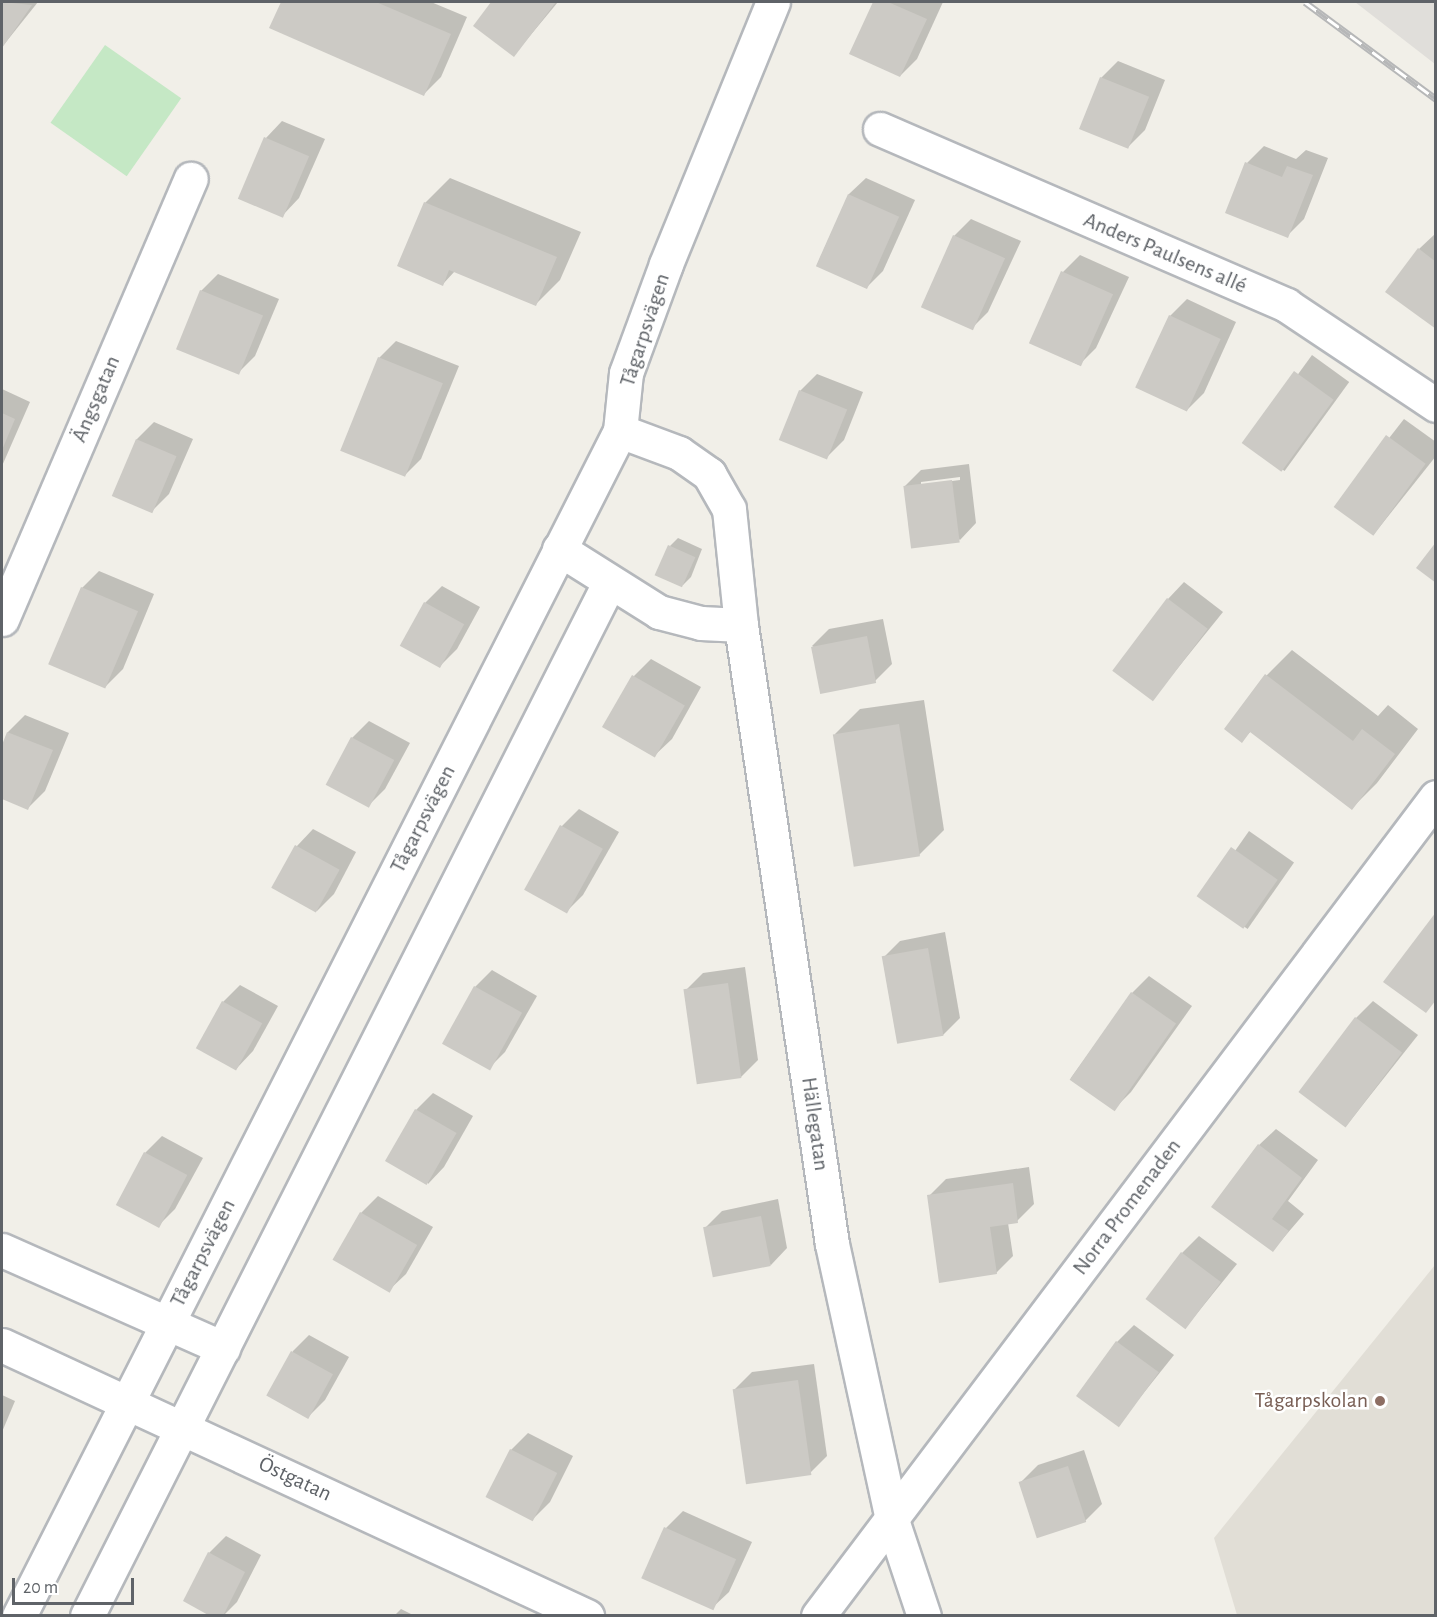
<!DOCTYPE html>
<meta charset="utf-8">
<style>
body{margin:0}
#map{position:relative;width:1437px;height:1617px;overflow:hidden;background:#f1efe8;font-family:"Alegreya Sans",sans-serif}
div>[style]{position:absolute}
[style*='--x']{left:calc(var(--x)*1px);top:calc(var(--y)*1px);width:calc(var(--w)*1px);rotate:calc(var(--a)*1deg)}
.industrial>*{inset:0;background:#e0deda}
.education>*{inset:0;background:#e1ded6}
.green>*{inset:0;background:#c5e8c5;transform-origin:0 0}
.shadow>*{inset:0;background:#0003;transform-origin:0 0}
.building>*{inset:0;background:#cccac5;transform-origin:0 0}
.roads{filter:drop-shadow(2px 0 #b5b8bc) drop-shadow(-2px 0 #b5b8bc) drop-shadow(0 2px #b5b8bc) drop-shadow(0 -2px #b5b8bc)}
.minor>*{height:33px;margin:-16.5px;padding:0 16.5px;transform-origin:16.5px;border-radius:16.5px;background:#fff}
.rail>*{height:7px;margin-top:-3.5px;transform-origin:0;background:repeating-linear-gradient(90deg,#fff 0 14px,#b6b7b8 0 28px);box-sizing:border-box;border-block:2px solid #b6b7b8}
.dots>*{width:16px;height:16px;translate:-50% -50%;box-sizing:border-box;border:3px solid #fff;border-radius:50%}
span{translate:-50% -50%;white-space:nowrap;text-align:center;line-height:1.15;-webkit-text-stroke:5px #fff;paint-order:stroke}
.street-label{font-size:22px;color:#5f6368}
.education-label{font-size:22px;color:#785e54}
.right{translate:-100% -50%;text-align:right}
.frame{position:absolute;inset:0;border:3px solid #5f6368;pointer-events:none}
.scale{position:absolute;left:12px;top:1578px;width:122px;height:27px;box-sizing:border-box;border:3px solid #5f6368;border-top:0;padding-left:8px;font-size:18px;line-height:21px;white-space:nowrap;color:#5f6368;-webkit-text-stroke:4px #fff;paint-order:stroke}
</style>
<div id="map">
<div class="industrial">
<i style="clip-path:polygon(1355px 2px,1435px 2px,1435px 64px)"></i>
</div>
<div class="education">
<i style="clip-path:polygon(1435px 1265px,1435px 1615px,1237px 1615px,1214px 1538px)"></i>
</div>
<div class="green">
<i style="left:105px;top:45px;width:93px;height:95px;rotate:35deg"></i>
</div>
<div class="shadow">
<i style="clip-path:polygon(2px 2px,38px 2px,2px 47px)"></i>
<i style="clip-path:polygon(282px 2px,431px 2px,467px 17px,441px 77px,424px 94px,271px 27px)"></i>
<i style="clip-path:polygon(493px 2px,558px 2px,514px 55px,475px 26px)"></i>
<i style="clip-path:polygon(875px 2px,943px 2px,917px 59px,900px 76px,851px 54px)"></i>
<i style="clip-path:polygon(1118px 61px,1165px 80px,1145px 130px,1128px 147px,1101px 78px)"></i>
<i style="clip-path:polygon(282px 121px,325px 139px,299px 198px,283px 215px,266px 138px)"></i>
<i style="clip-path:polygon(1264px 146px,1296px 159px,1306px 150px,1328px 158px,1304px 219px,1287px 236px,1247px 163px)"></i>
<i style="clip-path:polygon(450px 178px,581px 232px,560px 280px,535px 305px,455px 271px,443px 284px,425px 203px)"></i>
<i style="clip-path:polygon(866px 178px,915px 200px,883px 271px,866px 288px,817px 265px,849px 194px)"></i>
<i style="clip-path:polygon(971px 219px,1021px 241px,988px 312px,971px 329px,954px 236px)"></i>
<i style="clip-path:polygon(1436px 233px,1436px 327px,1419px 249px)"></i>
<i style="clip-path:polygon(1080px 255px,1129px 277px,1096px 348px,1079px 365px,1030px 342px,1063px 272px)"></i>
<i style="clip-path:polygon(218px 274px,279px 299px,255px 356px,238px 373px,201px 291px)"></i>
<i style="clip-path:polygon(1187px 299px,1236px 322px,1204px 393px,1187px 410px,1170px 316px)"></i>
<i style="clip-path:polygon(396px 341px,459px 366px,421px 459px,404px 476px,379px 358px)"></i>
<i style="left:1312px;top:355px;width:46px;height:110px;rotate:36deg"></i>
<i style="clip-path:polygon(817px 374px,863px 392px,844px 440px,827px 457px,800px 391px)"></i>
<i style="clip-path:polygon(2px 389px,30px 402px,2px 466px)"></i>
<i style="clip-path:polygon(1404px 419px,1436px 442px,1436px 456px,1374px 534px,1336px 506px)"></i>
<i style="clip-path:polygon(154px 422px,193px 439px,169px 494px,152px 511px,113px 495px,137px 439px)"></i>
<i style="clip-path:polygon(evenodd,969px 464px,976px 523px,960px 540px,904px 487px,921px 470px,969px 464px,960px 477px,960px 480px,921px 485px,921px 482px,960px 477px)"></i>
<i style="clip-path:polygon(678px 538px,702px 549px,691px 577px,683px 585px,670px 546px)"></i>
<i style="clip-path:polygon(99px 571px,154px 594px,123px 669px,106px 686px,82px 588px)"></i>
<i style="clip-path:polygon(1184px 582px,1223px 612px,1152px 700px,1168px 599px)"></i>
<i style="clip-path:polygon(442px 586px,480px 607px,457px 649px,440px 666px,425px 603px)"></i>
<i style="clip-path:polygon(883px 619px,892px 664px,875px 681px,812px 646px,829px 629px)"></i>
<i style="clip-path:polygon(1292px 650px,1378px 716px,1388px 705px,1418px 729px,1377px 783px,1352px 808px,1251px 731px,1242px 741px,1226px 729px,1267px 675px)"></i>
<i style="clip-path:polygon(651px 659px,701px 687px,672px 739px,655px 755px,605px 727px,634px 676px)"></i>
<i style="clip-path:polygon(924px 700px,944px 830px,919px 855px,835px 734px,860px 709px)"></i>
<i style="clip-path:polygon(25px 715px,69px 733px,45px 791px,28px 808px,2px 797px,2px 749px,8px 732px)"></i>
<i style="clip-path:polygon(369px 721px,410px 743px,385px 789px,368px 806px,352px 738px)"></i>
<i style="clip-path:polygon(579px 809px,619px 832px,583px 895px,566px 912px,526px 889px,562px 826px)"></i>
<i style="clip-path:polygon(313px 829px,356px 852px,334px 894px,317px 911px,274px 888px,297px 846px)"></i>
<i style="left:1249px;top:831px;width:55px;height:81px;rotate:35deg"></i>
<i style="clip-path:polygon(945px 932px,960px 1018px,943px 1035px,883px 958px,900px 941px)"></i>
<i style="clip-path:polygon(745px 967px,758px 1060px,741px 1077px,686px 990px,703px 973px)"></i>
<i style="clip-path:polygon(492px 970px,537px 996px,505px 1052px,488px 1069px,475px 987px)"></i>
<i style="clip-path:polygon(1149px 976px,1192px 1006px,1131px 1092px,1114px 1109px,1071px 1078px,1132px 993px)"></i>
<i style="clip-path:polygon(240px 985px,278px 1006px,253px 1051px,237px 1068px,223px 1002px)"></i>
<i style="clip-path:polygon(1373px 1001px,1418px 1035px,1346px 1126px,1356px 1018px)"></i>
<i style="clip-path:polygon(433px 1093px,473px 1116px,444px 1167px,428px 1184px,416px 1110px)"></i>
<i style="clip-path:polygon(1276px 1129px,1318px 1160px,1288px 1201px,1304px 1214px,1273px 1250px,1259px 1145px)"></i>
<i style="clip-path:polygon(162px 1136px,203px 1158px,175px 1209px,158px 1226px,145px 1153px)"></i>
<i style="clip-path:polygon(1029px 1167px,1034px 1204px,1017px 1221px,1008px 1223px,1013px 1256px,996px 1273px,929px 1196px,946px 1179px)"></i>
<i style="clip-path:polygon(378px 1196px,433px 1227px,406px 1274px,389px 1290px,361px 1213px)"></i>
<i style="clip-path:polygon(778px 1199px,787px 1248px,771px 1265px,705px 1228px,722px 1211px)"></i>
<i style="clip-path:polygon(1199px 1236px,1237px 1264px,1186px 1327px,1182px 1253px)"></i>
<i style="clip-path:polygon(1134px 1325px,1174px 1355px,1118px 1425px,1117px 1342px)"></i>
<i style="clip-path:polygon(309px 1335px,349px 1357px,325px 1400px,308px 1417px,268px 1394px,293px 1351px)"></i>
<i style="clip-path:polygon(814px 1364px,827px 1456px,810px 1473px,735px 1389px,752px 1372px)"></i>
<i style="clip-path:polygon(2px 1395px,15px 1401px,2px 1432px)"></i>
<i style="clip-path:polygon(528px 1433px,573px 1456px,550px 1502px,533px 1519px,511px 1450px)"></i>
<i style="clip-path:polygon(1084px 1450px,1102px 1504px,1085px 1521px,1021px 1482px,1038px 1465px)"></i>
<i style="clip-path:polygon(683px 1511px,752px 1542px,729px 1592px,712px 1608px,643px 1577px,666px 1528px)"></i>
<i style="clip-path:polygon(226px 1536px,261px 1555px,237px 1602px,223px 1616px,209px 1553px)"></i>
<i style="clip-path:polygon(401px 1609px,415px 1616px,394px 1616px)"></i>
</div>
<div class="building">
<i style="clip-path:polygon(2px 2px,32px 5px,2px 48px)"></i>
<i style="clip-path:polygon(281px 2px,376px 2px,451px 34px,424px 96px,269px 28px)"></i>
<i style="clip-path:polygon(491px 2px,556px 2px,514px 57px,473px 26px)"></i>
<i style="clip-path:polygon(873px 2px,888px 2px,927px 19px,900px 77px,849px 54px)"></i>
<i style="left:1100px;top:77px;width:53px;height:56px;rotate:22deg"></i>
<i style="left:264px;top:137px;width:49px;height:67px;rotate:23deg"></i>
<i style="clip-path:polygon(1245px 162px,1282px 177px,1287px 166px,1313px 175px,1288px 238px,1225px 213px)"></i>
<i style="left:848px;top:194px;width:56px;height:79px;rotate:24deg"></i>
<i style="clip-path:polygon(424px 202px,557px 257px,536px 306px,449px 270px,443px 286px,397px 266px)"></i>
<i style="left:953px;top:235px;width:57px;height:79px;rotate:24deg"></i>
<i style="clip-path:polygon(1418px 248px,1436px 262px,1436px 329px,1385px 292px)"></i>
<i style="left:1061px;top:271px;width:57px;height:79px;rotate:24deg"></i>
<i style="left:200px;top:290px;width:68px;height:64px;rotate:22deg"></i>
<i style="left:1169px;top:315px;width:57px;height:80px;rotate:25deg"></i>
<i style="left:378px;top:357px;width:70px;height:101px;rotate:22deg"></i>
<i style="left:1294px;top:371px;width:49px;height:89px;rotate:36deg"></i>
<i style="left:799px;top:390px;width:52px;height:54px;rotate:22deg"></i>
<i style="clip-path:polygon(2px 413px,15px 419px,2px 450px)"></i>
<i style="left:1386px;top:435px;width:49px;height:89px;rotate:36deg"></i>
<i style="left:136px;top:439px;width:44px;height:62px;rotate:23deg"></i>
<i style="left:952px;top:480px;width:63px;height:49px;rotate:83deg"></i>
<i style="clip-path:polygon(1436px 542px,1436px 583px,1416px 568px)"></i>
<i style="left:668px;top:545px;width:30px;height:33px;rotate:24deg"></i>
<i style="left:81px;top:587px;width:62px;height:84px;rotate:23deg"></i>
<i style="left:1167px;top:598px;width:51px;height:91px;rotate:37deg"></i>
<i style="left:424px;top:602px;width:46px;height:50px;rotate:29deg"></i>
<i style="left:867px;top:636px;width:48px;height:57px;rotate:79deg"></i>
<i style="clip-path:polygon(1265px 674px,1353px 741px,1362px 729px,1395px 754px,1352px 810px,1250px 732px,1242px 743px,1224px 729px)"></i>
<i style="left:632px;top:675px;width:61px;height:60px;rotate:30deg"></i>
<i style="left:899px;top:724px;width:134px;height:67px;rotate:81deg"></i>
<i style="clip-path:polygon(7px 732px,53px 750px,28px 810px,2px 799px,2px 745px)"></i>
<i style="left:351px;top:737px;width:49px;height:54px;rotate:28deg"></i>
<i style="left:560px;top:825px;width:49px;height:74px;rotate:29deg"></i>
<i style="left:295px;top:845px;width:51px;height:49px;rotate:29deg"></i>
<i style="left:1231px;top:847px;width:57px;height:60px;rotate:35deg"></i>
<i style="clip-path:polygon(1436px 912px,1436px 1000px,1426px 1013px,1383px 982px)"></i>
<i style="left:928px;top:948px;width:89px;height:47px;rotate:80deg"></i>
<i style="left:728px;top:983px;width:96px;height:45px;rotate:82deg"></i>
<i style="left:474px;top:986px;width:55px;height:66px;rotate:29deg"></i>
<i style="left:1131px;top:992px;width:55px;height:107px;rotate:35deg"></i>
<i style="left:222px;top:1001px;width:46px;height:54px;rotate:29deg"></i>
<i style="left:1355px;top:1017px;width:59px;height:94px;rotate:37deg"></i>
<i style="left:415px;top:1109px;width:48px;height:60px;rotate:30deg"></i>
<i style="clip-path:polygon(1258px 1144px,1302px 1178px,1272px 1219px,1289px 1231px,1273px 1252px,1211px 1207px)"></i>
<i style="left:144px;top:1152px;width:49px;height:60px;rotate:28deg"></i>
<i style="clip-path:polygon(1013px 1183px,1018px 1223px,990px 1227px,997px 1274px,939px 1283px,927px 1195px)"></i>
<i style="left:360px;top:1212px;width:66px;height:55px;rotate:30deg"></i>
<i style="left:761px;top:1216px;width:51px;height:59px;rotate:79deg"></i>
<i style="left:1181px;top:1252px;width:50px;height:59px;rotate:37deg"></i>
<i style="left:1116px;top:1341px;width:53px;height:68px;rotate:36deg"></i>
<i style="left:291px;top:1351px;width:48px;height:51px;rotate:29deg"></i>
<i style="left:798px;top:1380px;width:96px;height:66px;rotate:82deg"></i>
<i style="left:510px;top:1449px;width:53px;height:54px;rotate:27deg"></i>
<i style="left:1068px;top:1466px;width:59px;height:52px;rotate:72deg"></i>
<i style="left:664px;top:1527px;width:79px;height:56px;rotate:24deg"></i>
<i style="clip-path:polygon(208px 1552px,245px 1572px,223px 1616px,210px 1616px,183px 1601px)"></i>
</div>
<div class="roads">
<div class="minor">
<i style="--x:880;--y:129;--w:443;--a:23.4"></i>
<i style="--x:1286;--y:305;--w:180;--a:33.7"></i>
<i style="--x:620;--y:431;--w:63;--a:20.4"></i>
<i style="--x:679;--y:453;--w:37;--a:35"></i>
<i style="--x:709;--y:474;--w:40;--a:60.3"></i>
<i style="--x:729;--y:509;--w:117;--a:84.1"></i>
<i style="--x:741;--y:625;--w:626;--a:81.64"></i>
<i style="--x:832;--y:1244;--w:282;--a:77.7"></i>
<i style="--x:892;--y:1520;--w:101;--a:71.6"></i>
<i style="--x:559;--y:549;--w:118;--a:32.2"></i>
<i style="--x:659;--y:612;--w:43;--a:14.7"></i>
<i style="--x:701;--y:623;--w:40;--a:2.9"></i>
<i style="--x:2;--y:619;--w:479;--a:-66.8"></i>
<i style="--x:2;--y:1250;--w:242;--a:23.9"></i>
<i style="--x:2;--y:1345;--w:645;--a:24.86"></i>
<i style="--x:19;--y:1616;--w:1329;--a:-63.11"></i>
<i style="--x:620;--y:431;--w:58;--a:-84.1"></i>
<i style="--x:626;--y:373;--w:116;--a:-69.8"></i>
<i style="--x:666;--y:264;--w:283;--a:-67.8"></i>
<i style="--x:87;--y:1616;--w:1157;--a:-63.19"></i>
<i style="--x:818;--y:1616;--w:1026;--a:-52.96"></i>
</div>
</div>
<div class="rail">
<i style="--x:1305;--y:2;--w:163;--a:36.5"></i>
</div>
<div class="dots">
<i style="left:1380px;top:1401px;background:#8d6e63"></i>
</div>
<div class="street-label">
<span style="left:1165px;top:253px;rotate:23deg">Anders Paulsens allé</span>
<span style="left:645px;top:330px;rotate:-72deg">Tågarpsvägen</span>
<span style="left:96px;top:399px;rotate:-67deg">Ängsgatan</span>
<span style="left:423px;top:819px;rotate:-63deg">Tågarpsvägen</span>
<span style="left:815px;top:1124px;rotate:82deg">Hällegatan</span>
<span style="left:1127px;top:1207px;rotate:-53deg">Norra Promenaden</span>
<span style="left:203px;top:1253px;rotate:-63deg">Tågarpsvägen</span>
<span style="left:295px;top:1479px;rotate:25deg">Östgatan</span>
</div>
<div class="education-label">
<span class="right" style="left:1368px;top:1401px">Tågarpskolan</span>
</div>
<div class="frame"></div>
<div class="scale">20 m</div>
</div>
